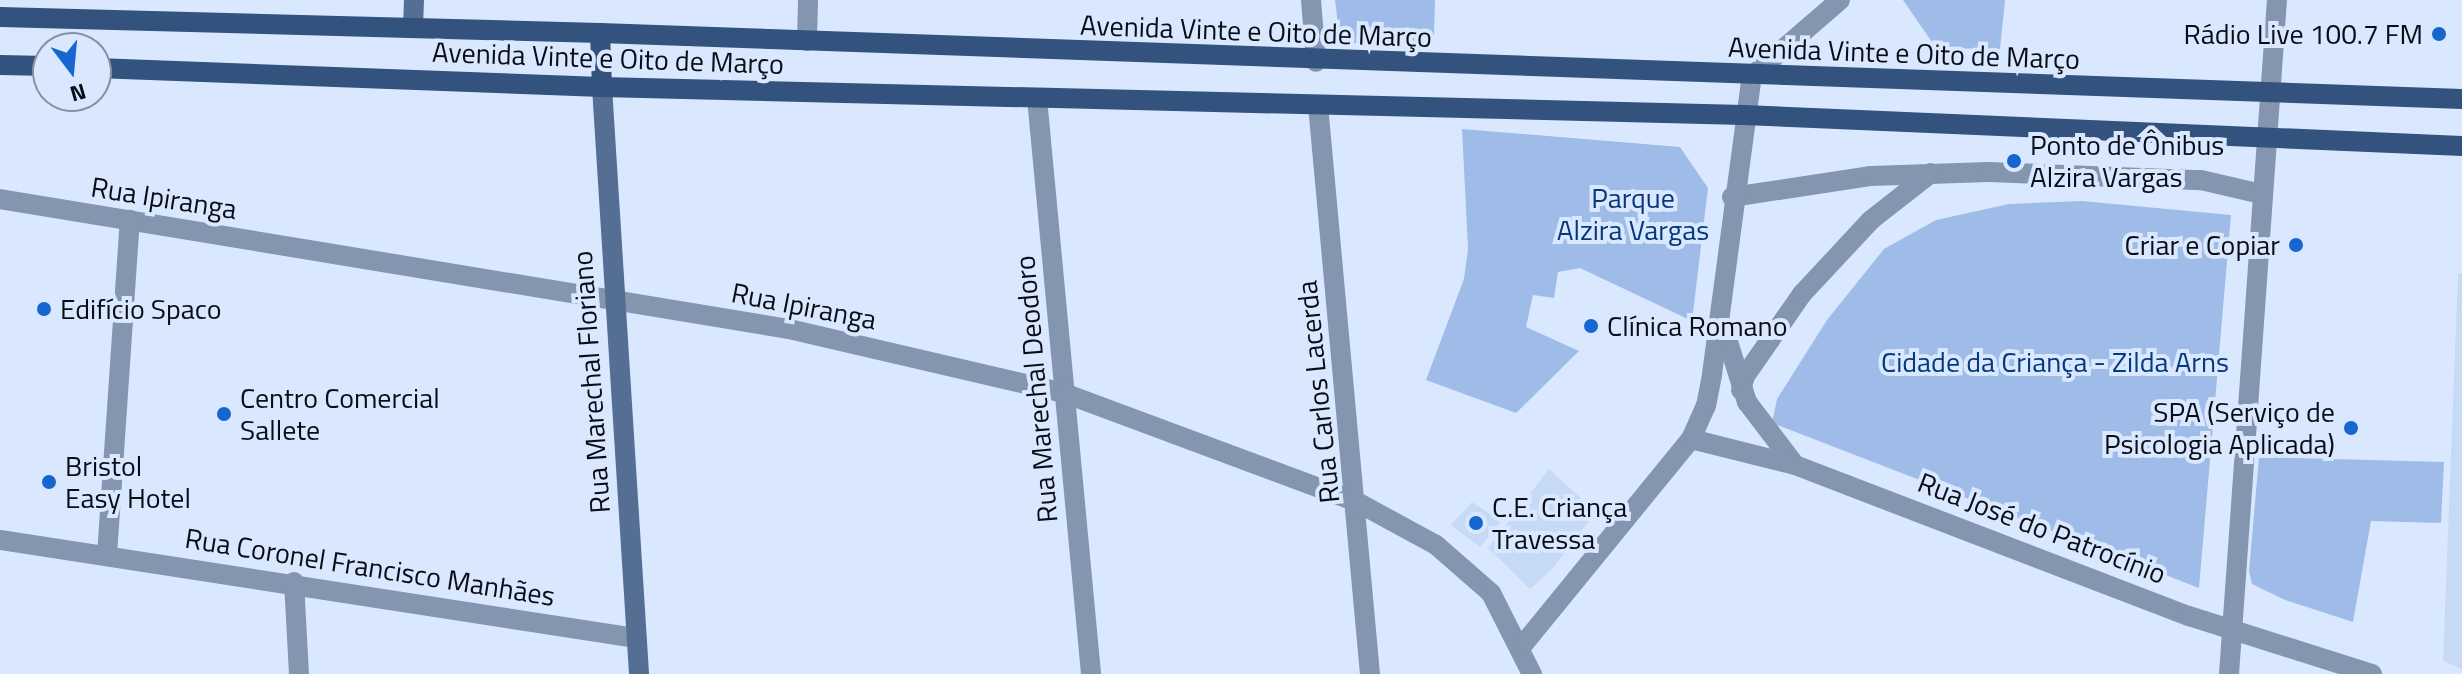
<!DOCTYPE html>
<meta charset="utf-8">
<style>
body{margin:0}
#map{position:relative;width:2462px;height:674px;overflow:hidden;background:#d9e8ff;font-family:"Titillium Web",sans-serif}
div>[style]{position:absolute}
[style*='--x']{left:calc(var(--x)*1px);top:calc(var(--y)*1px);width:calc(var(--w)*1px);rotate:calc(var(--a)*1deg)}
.built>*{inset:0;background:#c6daf6}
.green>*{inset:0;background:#9fbce8}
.street>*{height:20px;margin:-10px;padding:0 10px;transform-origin:10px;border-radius:10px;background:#8496af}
.secondary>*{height:20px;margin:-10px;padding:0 10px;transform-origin:10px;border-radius:10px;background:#556e93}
.primary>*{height:20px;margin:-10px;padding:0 10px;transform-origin:10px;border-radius:10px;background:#34527e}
.dots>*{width:22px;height:22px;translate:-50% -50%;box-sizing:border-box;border:4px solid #d9e8ff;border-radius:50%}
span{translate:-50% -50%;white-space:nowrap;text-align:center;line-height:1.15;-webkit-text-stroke:8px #d9e8ff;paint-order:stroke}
.street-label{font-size:28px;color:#090e16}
.poi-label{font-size:28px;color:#090e16}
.right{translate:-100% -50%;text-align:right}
.left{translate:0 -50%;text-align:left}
.park-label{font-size:28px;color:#06397c}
.north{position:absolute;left:32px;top:32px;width:80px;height:80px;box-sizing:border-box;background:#d9e8ff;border:2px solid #8691a2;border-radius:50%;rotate:164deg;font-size:22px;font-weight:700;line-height:32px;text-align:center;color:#090e16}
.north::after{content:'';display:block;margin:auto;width:28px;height:36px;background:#1766d0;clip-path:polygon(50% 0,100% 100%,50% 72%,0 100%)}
</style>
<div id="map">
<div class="built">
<i style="clip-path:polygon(2462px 273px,2462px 669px,2443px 661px,2458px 274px)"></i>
<i style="clip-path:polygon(1549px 469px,1596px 512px,1553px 568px,1530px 589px,1488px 548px)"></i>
<i style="clip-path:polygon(1472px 502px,1501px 521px,1480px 547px,1451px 525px)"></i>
</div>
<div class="green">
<i style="clip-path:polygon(1335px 0,1435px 0,1434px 36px,1428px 46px,1349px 43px,1339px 33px)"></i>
<i style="clip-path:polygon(1903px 0,2005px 0,2000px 49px,1936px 48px)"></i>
<i style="clip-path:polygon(1462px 129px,1680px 147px,1708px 188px,1692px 321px,1580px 268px,1558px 272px,1554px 298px,1533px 295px,1526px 327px,1579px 351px,1516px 413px,1426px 380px,1464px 279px,1468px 249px)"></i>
<i style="clip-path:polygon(2082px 201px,2231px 215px,2199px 588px,1772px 423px,1777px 399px,1827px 320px,1884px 249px,1936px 220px,2009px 204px)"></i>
<i style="clip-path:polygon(2259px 457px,2444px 462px,2441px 523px,2371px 521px,2353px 622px,2285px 600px,2252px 584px,2249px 571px)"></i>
</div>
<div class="street">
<i style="--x:1311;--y:0;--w:62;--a:85.4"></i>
<i style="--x:807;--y:41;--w:41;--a:-88.6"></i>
<i style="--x:1037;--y:98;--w:579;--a:84.64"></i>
<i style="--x:1318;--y:105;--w:571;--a:84.78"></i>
<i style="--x:1732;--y:197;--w:141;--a:-8.6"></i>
<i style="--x:1871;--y:176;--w:117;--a:-2"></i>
<i style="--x:1988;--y:172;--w:213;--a:2.2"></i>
<i style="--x:2201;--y:180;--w:62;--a:13.1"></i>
<i style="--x:0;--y:199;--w:800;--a:9.36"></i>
<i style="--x:789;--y:329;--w:282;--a:13.1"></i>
<i style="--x:1064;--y:393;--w:313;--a:20.4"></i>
<i style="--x:1357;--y:502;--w:90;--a:28.6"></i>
<i style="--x:1436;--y:545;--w:73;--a:41.1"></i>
<i style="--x:1491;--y:593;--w:91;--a:63.2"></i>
<i style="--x:1723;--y:326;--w:80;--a:72.5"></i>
<i style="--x:1747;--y:402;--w:79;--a:52.7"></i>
<i style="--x:1741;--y:390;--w:15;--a:-74"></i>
<i style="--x:1745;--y:376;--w:100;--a:-55.2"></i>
<i style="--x:1802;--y:294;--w:101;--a:-47"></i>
<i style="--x:1871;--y:220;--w:76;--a:-38.1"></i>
<i style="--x:1691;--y:439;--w:107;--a:14"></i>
<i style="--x:1795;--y:465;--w:422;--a:21"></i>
<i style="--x:2189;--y:616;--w:192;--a:17.6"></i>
<i style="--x:0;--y:540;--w:644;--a:8.76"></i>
<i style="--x:107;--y:555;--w:336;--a:-86.1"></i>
<i style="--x:294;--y:582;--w:92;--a:86.9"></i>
<i style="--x:1522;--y:646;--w:267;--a:-50.8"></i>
<i style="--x:1691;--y:439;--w:36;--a:-66"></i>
<i style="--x:1706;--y:406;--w:33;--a:-79"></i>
<i style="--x:1712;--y:374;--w:301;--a:-82.4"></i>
<i style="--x:1752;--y:76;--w:116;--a:-40.8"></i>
<i style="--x:2229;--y:674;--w:676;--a:-85.93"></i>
</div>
<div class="secondary">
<i style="--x:413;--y:28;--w:28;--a:-88"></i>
<i style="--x:602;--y:87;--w:588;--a:86.39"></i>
</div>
<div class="primary">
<i style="--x:0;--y:17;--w:600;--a:1.53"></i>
<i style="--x:600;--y:33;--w:1863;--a:2.03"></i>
<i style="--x:600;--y:33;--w:54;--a:87.9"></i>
<i style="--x:0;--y:65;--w:48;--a:1.2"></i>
<i style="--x:96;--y:68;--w:506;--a:2.15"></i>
<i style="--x:602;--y:87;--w:1142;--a:1.4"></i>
<i style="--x:1744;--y:115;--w:719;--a:2.47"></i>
</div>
<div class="dots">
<i style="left:2439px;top:34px;background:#1766d0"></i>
<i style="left:2014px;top:161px;background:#1766d0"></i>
<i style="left:2296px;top:245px;background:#1766d0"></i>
<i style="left:44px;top:309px;background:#1766d0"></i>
<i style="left:1591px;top:326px;background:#1766d0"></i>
<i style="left:224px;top:414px;background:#1766d0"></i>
<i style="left:2351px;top:428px;background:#1766d0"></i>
<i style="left:49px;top:482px;background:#1766d0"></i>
<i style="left:1476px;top:523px;background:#1766d0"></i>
</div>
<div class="street-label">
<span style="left:1256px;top:31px;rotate:2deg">Avenida Vinte e Oito de Março</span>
<span style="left:1904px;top:53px;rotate:2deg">Avenida Vinte e Oito de Março</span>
<span style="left:608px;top:58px;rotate:2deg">Avenida Vinte e Oito de Março</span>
<span style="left:164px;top:198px;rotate:9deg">Rua Ipiranga</span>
<span style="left:804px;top:306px;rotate:11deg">Rua Ipiranga</span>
<span style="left:591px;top:382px;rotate:-94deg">Rua Marechal Floriano</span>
<span style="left:1036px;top:389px;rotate:-95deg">Rua Marechal Deodoro</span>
<span style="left:1318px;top:392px;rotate:-96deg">Rua Carlos Lacerda</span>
<span style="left:2042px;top:528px;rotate:21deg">Rua José do Patrocínio</span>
<span style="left:370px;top:567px;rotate:9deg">Rua Coronel Francisco Manhães</span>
</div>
<div class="poi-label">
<span class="right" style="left:2423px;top:34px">Rádio Live 100.7 FM</span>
<span class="left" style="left:2030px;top:161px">Ponto de Ônibus<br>Alzira Vargas</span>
<span class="right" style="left:2280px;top:245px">Criar e Copiar</span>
<span class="left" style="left:60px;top:309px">Edifício Spaco</span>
<span class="left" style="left:1607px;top:326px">Clínica Romano</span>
<span class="left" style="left:240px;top:414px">Centro Comercial<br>Sallete</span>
<span class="right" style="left:2335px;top:428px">SPA (Serviço de<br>Psicologia Aplicada)</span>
<span class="left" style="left:65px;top:482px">Bristol<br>Easy Hotel</span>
<span class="left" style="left:1492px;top:523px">C.E. Criança<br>Travessa</span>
</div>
<div class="park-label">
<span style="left:1633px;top:214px">Parque<br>Alzira Vargas</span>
<span style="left:2055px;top:362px">Cidade da Criança - Zilda Arns</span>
</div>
<div class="north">N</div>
</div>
